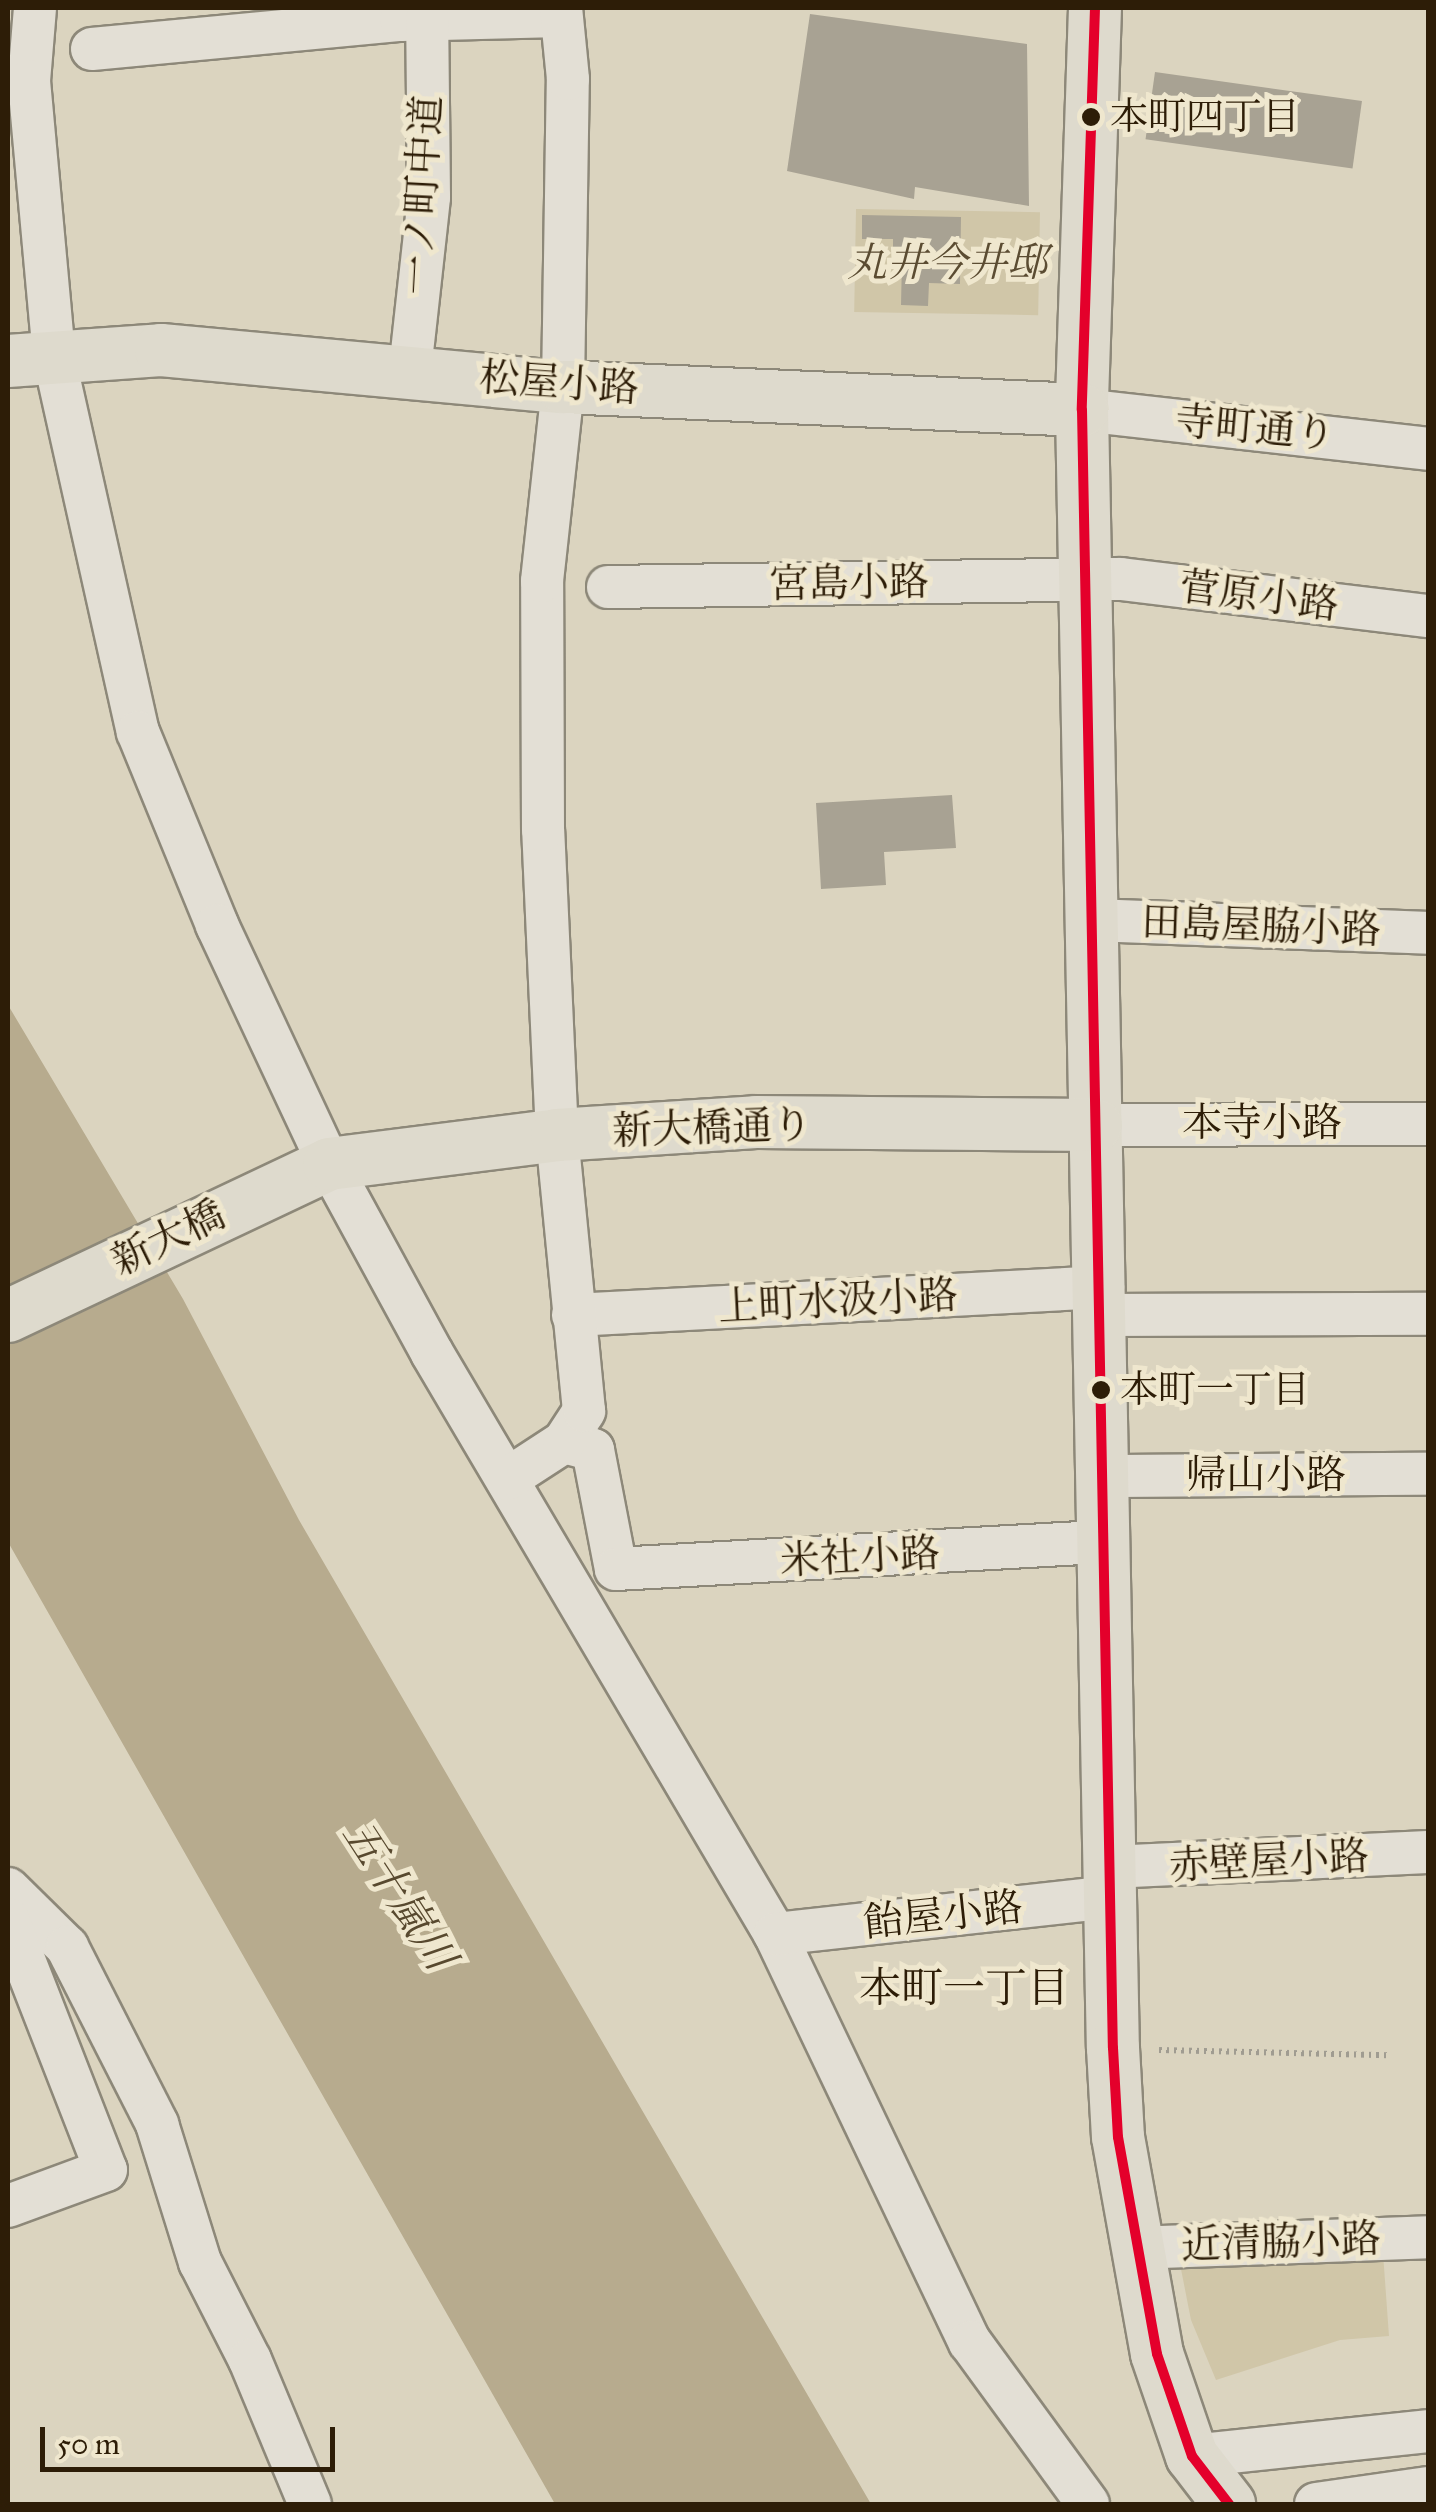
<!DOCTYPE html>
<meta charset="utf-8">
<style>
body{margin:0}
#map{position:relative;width:1436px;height:2512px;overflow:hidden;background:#dbd4bf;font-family:"IM FELL Great Primer","Noto Serif JP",serif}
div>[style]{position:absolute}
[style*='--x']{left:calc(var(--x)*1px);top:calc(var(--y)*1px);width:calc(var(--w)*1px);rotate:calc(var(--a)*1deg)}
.green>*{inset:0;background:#d0c6a8;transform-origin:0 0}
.water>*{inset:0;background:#b7ab8e}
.building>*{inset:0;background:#a8a293;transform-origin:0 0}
.path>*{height:6px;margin-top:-3px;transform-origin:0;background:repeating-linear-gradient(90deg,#a09c91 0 2.5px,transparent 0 7.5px)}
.roads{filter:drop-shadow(2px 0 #8d8879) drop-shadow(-2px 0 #8d8879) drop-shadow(0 2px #8d8879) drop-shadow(0 -2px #8d8879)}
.minor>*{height:42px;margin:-21px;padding:0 21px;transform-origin:21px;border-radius:21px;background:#e3dfd5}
.major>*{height:52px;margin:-26px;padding:0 26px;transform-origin:26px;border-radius:26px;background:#dedacd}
.bus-1>*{height:10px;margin:-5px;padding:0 5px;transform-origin:5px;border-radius:5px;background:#e4002b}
.dots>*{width:28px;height:28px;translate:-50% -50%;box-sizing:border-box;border:5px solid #efe7ce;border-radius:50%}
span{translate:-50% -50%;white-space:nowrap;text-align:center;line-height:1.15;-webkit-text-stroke:10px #efe7ce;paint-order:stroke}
.bus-label{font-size:38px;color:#2d1d07}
.left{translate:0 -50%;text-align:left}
.street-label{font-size:40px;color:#2d1d07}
.park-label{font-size:40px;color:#5b4c32;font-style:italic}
.water-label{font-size:42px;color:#58492f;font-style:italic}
.neighbourhood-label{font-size:42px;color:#2d1d07}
.frame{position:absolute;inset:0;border:10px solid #2d1d07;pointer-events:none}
.scale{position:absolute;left:40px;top:2427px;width:295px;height:45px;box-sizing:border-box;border:5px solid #2d1d07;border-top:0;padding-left:12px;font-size:30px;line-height:35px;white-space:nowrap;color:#2d1d07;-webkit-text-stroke:8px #efe7ce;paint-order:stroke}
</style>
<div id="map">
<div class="green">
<i style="left:856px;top:209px;width:184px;height:103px;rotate:1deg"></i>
<i style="clip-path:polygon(1383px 2253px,1389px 2336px,1340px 2340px,1216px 2380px,1191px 2320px,1179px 2259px)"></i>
</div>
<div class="water">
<i style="clip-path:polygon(8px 1005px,183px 1299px,299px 1520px,871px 2504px,555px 2504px,8px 1542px)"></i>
</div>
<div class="building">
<i style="clip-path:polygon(810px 14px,1027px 44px,1029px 206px,915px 187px,914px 199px,787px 171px)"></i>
<i style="left:1155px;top:72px;width:209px;height:68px;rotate:8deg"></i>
<i style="clip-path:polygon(862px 215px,961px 217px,960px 284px,929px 283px,928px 306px,901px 305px,902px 259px,893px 259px,893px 239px,862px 239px)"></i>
<i style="clip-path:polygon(952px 795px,956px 848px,884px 852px,886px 885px,821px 889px,816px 803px)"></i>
</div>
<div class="path">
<i style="--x:1159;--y:2050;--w:229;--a:1.3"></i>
</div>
<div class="roads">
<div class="minor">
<i style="--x:35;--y:8;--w:73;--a:94.7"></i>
<i style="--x:29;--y:81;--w:277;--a:84.8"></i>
<i style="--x:54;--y:357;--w:384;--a:77.4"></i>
<i style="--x:138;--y:732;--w:209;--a:67.7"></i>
<i style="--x:217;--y:925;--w:264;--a:64.9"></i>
<i style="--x:329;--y:1164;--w:215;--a:61.4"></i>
<i style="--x:432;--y:1353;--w:675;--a:59.44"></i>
<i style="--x:775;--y:1934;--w:452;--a:64.5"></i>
<i style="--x:970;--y:2342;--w:200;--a:53.9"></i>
<i style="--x:92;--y:49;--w:310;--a:-5.4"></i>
<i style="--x:401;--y:20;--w:159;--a:-1.4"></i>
<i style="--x:410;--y:370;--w:174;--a:-83.7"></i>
<i style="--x:429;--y:197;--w:178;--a:-90.6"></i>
<i style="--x:1082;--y:410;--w:348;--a:6.4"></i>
<i style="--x:608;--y:587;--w:513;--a:-0.89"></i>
<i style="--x:1121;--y:579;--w:309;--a:6.9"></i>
<i style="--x:1094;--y:920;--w:334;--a:2.2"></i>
<i style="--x:1096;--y:1125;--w:332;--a:-0.2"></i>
<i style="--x:573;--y:1315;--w:531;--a:-3.02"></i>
<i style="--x:1103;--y:1315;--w:325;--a:-0.2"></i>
<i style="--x:564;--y:1442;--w:30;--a:15"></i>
<i style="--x:593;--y:1450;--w:121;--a:79.1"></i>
<i style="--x:616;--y:1569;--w:489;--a:-3.2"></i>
<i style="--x:1104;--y:1476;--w:324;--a:-0.4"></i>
<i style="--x:507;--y:1479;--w:68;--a:-33"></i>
<i style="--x:564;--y:1442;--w:37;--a:-57"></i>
<i style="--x:584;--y:1411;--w:277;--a:-95.6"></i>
<i style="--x:557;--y:1135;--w:305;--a:-92.6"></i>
<i style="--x:543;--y:830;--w:249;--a:-90.2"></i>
<i style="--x:542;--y:581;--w:195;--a:-83.8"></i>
<i style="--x:563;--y:387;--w:308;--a:-89.1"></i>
<i style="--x:568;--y:79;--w:71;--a:-95.6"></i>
<i style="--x:1110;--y:1867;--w:318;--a:-2.7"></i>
<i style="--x:8;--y:1889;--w:83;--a:44.5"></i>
<i style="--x:67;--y:1947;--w:199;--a:63"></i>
<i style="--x:157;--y:2124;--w:145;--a:72.7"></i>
<i style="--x:200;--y:2262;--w:110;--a:63"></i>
<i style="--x:250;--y:2360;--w:156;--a:67.4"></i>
<i style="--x:8;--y:1919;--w:269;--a:68.7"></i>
<i style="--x:106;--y:2170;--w:104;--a:159.8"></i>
<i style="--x:775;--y:1934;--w:338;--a:-6.3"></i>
<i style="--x:1134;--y:2248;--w:294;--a:-2.1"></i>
<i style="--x:1192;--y:2456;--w:237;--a:-6"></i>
<i style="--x:1316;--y:2504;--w:113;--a:-8.1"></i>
</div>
<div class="major">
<i style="--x:1095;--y:8;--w:402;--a:91.9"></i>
<i style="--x:1082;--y:410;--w:1638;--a:88.92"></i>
<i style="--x:1113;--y:2048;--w:89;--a:86.8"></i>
<i style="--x:1118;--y:2137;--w:220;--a:79.8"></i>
<i style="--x:1157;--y:2354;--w:108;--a:71.1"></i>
<i style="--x:1192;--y:2456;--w:61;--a:52.4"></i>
<i style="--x:8;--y:361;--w:153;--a:-4.1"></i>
<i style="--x:161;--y:350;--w:404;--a:5.3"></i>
<i style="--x:563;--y:387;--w:520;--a:2.54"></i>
<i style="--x:8;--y:1316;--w:355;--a:-25.3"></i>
<i style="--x:329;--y:1164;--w:230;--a:-7.2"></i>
<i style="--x:557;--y:1135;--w:199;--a:-3.7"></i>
<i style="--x:756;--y:1122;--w:340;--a:0.5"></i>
</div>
</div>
<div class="bus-1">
<i style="--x:1095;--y:8;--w:402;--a:91.9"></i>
<i style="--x:1082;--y:410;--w:1638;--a:88.92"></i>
<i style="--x:1113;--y:2048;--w:89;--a:86.8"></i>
<i style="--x:1118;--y:2137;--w:220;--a:79.8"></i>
<i style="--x:1157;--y:2354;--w:108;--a:71.1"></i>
<i style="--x:1192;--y:2456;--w:61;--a:52.4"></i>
</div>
<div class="dots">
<i style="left:1091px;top:117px;background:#2d1d07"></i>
<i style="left:1101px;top:1390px;background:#2d1d07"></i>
</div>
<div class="bus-label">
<span class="left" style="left:1110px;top:117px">本町四丁目</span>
<span class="left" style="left:1120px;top:1390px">本町一丁目</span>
</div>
<div class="street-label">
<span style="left:422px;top:195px;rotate:-87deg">一ノ町中道</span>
<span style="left:559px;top:383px;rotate:4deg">松屋小路</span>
<span style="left:1255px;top:428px;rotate:5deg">寺町通り</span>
<span style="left:849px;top:583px;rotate:-1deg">宮島小路</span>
<span style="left:1259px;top:596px;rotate:7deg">菅原小路</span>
<span style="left:1261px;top:926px;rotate:2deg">田島屋脇小路</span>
<span style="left:1262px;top:1123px">本寺小路</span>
<span style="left:712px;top:1128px;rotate:-2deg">新大橋通り</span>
<span style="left:168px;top:1238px;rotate:-26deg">新大橋</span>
<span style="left:838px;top:1301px;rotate:-3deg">上町水汲小路</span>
<span style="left:1266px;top:1475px">帰山小路</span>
<span style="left:860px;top:1557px;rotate:-3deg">米社小路</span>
<span style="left:1269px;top:1861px;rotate:-3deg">赤壁屋小路</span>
<span style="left:943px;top:1915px;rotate:-6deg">飴屋小路</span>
<span style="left:1281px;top:2242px;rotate:-2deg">近清脇小路</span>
</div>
<div class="park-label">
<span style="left:947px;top:263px">丸井今井邸</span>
</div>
<div class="water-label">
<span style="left:399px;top:1895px;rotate:57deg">五十嵐川</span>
</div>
<div class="neighbourhood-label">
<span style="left:964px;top:1988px">本町一丁目</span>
</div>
<div class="frame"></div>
<div class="scale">50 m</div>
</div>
